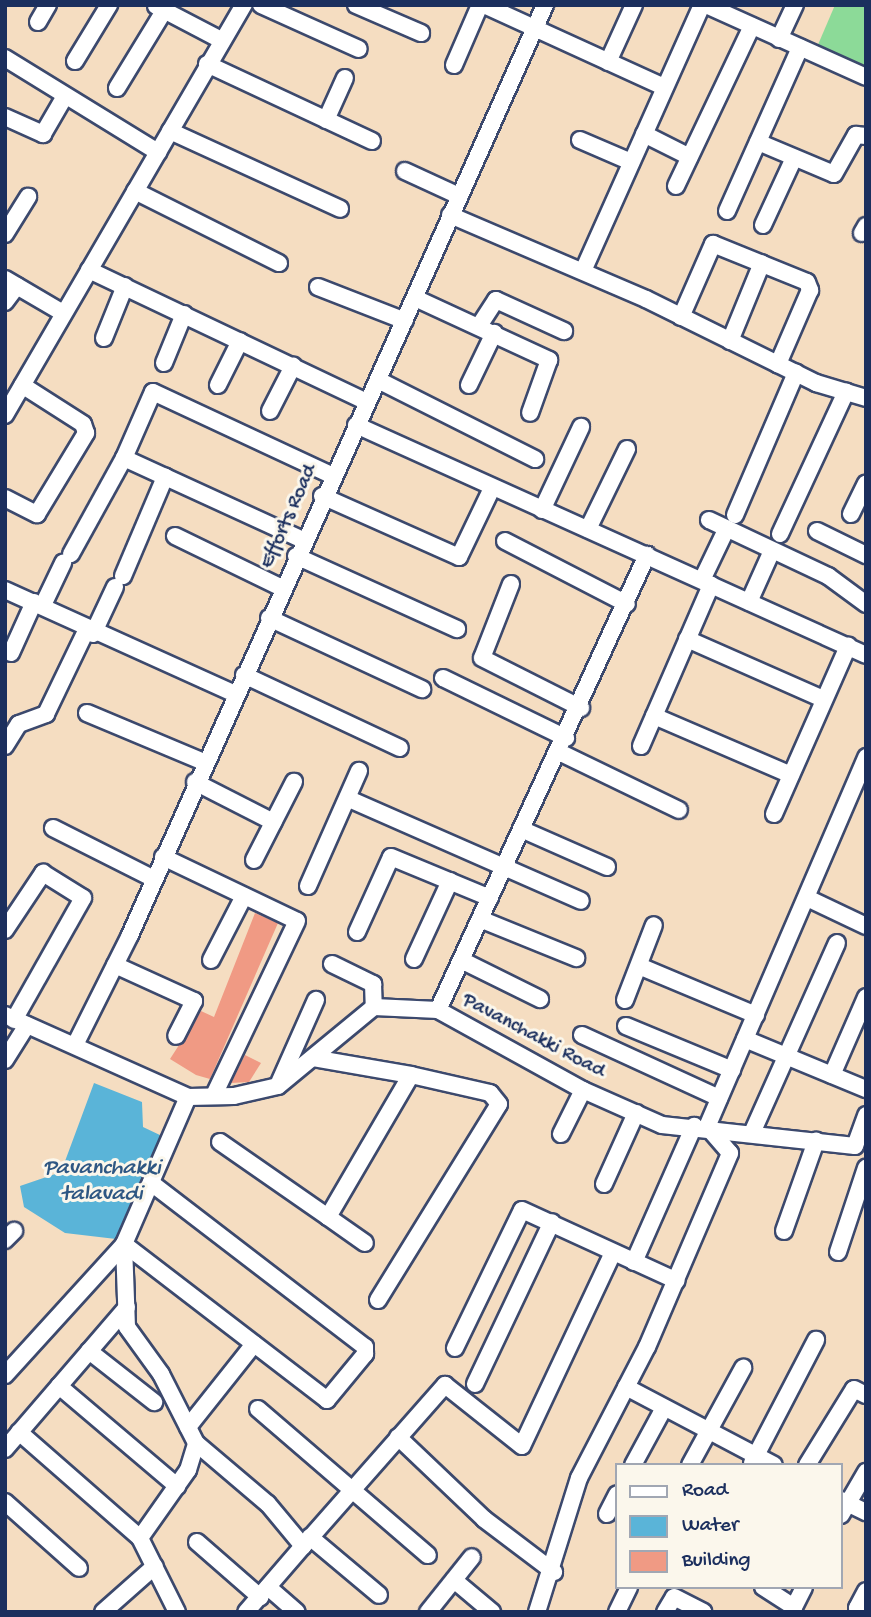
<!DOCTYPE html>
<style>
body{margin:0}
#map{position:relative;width:871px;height:1617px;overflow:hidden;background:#f5ddc1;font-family:"Gochi Hand",sans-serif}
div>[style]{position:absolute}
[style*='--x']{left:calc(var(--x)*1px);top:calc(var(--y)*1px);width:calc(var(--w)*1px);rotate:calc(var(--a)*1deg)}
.green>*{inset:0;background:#8cda98}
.water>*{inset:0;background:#5ab4d8}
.building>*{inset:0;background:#f09a84}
.roads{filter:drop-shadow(2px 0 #3c496d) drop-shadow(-2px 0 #3c496d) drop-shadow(0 2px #3c496d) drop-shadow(0 -2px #3c496d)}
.minor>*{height:16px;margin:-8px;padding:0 8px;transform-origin:8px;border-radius:8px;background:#fff}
span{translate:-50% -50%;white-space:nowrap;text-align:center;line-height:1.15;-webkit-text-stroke:6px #fbf7ec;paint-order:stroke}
.street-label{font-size:21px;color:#1b2f5e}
.water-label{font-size:23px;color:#2e5783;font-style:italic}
.frame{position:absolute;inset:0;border:7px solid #1b2f5e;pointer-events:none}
.legend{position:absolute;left:615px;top:1463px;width:228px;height:126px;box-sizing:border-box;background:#fbf7ec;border:2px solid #a1a7b3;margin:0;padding:9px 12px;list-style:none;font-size:21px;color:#1b2f5e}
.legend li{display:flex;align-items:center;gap:14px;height:35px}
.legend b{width:35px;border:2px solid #a1a7b3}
</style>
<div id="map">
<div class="green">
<i style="clip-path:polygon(835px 5px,866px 5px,866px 77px,814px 54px)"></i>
</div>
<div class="water">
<i style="clip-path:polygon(94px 1083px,142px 1102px,143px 1127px,162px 1136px,116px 1239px,65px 1233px,24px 1207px,20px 1186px,61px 1172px)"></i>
</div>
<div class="building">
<i style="clip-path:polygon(255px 913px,278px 923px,210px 1079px,196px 1075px,170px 1059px,201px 1011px,214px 1017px)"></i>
<i style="clip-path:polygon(245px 1055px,261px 1063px,249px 1082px,231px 1083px)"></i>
</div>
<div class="roads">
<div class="minor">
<i style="--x:261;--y:5;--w:107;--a:24.2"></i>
<i style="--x:356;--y:5;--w:71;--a:23.3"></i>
<i style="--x:484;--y:5;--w:198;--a:24.5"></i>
<i style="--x:706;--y:5;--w:175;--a:24.2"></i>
<i style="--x:156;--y:6;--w:71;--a:27.6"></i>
<i style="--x:38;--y:22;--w:20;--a:-60"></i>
<i style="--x:779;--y:39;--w:38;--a:-65"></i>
<i style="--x:5;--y:58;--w:180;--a:31.6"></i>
<i style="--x:75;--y:61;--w:66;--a:-58.7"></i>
<i style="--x:608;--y:62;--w:63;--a:-65.5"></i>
<i style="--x:207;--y:64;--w:182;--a:25"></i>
<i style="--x:454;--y:65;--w:65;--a:-66.6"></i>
<i style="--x:117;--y:88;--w:90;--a:-58.6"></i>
<i style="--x:5;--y:117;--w:42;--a:24.1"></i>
<i style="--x:43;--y:134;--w:44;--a:-59.9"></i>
<i style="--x:326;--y:120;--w:46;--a:-65.7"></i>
<i style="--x:170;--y:131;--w:187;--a:24.6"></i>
<i style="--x:644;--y:134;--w:51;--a:26.6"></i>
<i style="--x:580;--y:140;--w:56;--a:23.3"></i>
<i style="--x:758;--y:142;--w:82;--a:22.8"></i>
<i style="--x:834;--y:174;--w:45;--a:-60.6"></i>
<i style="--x:856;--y:135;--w:10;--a:6"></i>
<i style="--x:405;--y:171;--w:60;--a:24.8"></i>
<i style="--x:676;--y:186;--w:177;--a:-64.6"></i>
<i style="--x:135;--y:191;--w:161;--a:26.6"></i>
<i style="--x:727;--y:211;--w:179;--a:-65.9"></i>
<i style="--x:450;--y:215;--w:213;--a:23.2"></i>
<i style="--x:646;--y:299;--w:190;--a:26.3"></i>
<i style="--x:816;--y:383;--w:52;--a:16.7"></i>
<i style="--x:763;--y:225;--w:74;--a:-65.2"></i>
<i style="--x:862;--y:233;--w:8;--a:-60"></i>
<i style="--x:5;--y:234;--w:44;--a:-58.1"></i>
<i style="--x:89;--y:270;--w:308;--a:25.4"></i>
<i style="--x:583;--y:271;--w:291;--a:-65.9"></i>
<i style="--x:5;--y:279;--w:67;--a:30.4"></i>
<i style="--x:318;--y:287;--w:93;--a:21.3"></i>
<i style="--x:415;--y:298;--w:148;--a:24.8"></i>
<i style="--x:549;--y:360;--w:56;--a:109.7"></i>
<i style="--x:5;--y:302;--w:20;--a:-53"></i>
<i style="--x:681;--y:317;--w:80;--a:-66.3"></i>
<i style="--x:713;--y:244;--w:101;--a:22"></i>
<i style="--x:807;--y:282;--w:9;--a:69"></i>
<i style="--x:810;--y:290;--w:81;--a:113.4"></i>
<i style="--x:479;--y:326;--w:31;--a:-57"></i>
<i style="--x:496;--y:300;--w:75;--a:24.5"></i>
<i style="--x:104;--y:338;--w:56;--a:-68"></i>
<i style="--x:730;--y:341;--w:84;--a:-67.7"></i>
<i style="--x:164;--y:363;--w:53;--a:-67.8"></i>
<i style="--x:378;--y:380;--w:176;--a:26.7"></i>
<i style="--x:218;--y:385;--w:49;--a:-63.4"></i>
<i style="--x:469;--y:385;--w:58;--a:-64.3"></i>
<i style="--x:270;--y:411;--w:51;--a:-62.9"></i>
<i style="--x:5;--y:415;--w:475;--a:-59.8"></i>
<i style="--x:356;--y:425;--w:559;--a:24.27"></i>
<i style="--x:322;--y:496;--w:150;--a:24"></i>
<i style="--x:459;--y:557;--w:76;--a:-64.4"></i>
<i style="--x:5;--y:498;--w:36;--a:27"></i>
<i style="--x:37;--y:514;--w:95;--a:-58.8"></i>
<i style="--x:86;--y:433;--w:9;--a:-108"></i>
<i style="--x:83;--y:424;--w:72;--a:-147.4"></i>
<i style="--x:542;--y:510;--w:92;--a:-64.8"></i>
<i style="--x:851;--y:514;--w:34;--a:-64"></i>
<i style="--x:735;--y:515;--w:155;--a:-66.8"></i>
<i style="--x:709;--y:520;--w:132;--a:25.2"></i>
<i style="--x:828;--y:576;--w:47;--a:36.4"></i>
<i style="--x:588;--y:529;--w:89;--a:-64"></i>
<i style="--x:817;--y:531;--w:55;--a:26.1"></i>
<i style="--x:780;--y:534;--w:157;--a:-65.1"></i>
<i style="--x:175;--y:536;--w:119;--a:25.9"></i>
<i style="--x:303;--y:540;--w:197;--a:-155.4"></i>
<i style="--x:124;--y:458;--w:72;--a:-66.3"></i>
<i style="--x:153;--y:392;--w:196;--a:25"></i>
<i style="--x:505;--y:541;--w:137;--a:27.3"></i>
<i style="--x:71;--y:554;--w:110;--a:-61.1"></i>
<i style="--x:296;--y:556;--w:177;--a:24.4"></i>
<i style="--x:123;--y:576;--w:108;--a:-67"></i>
<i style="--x:702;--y:580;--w:51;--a:-64.4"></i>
<i style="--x:511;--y:584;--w:79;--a:111.4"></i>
<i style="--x:482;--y:658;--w:111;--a:26.8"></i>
<i style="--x:5;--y:590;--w:252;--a:24.3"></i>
<i style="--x:749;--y:602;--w:51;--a:-65.9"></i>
<i style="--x:43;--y:605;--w:47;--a:-64.5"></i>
<i style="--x:269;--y:618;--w:169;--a:24.9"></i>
<i style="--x:93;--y:634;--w:52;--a:-64.9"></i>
<i style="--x:687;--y:639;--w:149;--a:23.8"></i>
<i style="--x:11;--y:653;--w:56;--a:-65.7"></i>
<i style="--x:244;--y:675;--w:172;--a:25.1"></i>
<i style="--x:443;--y:678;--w:137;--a:26"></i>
<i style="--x:87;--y:713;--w:127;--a:22.7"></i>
<i style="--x:654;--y:716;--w:149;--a:23.3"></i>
<i style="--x:5;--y:746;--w:26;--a:-58"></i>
<i style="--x:19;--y:724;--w:29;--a:-20"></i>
<i style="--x:46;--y:714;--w:92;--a:-64.3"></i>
<i style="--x:641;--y:746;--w:176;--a:-66.5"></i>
<i style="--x:559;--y:752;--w:133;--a:25.8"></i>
<i style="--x:195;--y:782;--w:88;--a:27.1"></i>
<i style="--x:349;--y:799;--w:253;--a:23.7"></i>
<i style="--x:774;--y:814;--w:184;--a:-66.2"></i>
<i style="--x:53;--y:828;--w:113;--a:26.8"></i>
<i style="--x:521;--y:829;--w:94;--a:23.8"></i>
<i style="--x:163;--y:857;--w:148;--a:25.5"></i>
<i style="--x:297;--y:921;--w:191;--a:115.5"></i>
<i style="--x:254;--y:860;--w:88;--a:-62.9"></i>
<i style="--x:308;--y:886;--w:126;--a:-66.1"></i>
<i style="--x:807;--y:898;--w:65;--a:25.4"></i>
<i style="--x:480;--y:919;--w:104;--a:22.1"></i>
<i style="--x:5;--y:930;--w:69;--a:-56.3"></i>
<i style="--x:43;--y:873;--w:47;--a:32"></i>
<i style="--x:83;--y:898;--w:140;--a:119.5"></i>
<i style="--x:357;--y:932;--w:82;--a:-65.6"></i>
<i style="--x:391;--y:857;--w:107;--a:22.5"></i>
<i style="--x:414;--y:959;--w:86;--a:-65.2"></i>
<i style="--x:211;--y:960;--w:72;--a:-62.7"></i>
<i style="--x:463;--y:961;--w:86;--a:26.3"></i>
<i style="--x:332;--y:964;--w:46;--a:26"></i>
<i style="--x:373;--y:984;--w:23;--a:88"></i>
<i style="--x:115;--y:965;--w:87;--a:24.5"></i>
<i style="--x:194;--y:1001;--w:39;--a:117"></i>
<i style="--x:639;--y:966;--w:127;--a:22.7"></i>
<i style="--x:625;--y:1000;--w:80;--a:-68.9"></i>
<i style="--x:438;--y:1010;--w:501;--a:-65.33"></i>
<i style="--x:5;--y:1015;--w:201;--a:24.1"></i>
<i style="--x:188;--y:1097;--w:46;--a:-1.2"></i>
<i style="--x:234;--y:1096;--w:45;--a:-12.8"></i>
<i style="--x:278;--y:1086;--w:124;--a:-39.5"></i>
<i style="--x:374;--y:1007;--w:64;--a:2.7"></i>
<i style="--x:438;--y:1010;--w:166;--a:28.9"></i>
<i style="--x:583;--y:1090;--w:86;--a:23.9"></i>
<i style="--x:662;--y:1125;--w:194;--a:6.2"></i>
<i style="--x:855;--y:1146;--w:33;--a:-70"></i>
<i style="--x:626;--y:1026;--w:115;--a:22.5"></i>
<i style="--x:582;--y:1035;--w:151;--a:24.7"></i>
<i style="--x:745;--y:1039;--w:131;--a:22.5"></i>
<i style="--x:75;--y:1045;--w:123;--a:-63.4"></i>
<i style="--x:130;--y:935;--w:1018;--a:-65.95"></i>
<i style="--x:5;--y:1060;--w:41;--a:-57.8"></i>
<i style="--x:832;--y:1075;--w:85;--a:-66.4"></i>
<i style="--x:279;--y:1083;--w:91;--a:-66"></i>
<i style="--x:707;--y:1127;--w:403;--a:-66.7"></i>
<i style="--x:752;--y:1133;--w:208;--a:-65.9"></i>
<i style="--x:561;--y:1134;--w:49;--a:-63.4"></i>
<i style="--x:220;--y:1142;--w:131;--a:34.8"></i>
<i style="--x:328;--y:1217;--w:164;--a:-59.7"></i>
<i style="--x:411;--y:1075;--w:99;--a:-170.2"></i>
<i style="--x:604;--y:1184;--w:78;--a:-65.7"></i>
<i style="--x:328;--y:1217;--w:45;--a:35.1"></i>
<i style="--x:784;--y:1231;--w:96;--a:-70.4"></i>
<i style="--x:5;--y:1240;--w:13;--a:-45"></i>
<i style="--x:838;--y:1252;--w:89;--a:-71.6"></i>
<i style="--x:634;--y:1262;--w:149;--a:-66.2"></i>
<i style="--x:378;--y:1300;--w:230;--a:-58.3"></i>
<i style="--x:499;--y:1104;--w:14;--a:-129"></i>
<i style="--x:490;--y:1093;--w:81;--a:-167.2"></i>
<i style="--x:455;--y:1348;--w:153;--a:-64.1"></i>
<i style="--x:522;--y:1210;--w:170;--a:24.6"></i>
<i style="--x:89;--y:1351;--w:83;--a:38.1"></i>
<i style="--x:5;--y:1375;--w:177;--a:-47.7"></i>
<i style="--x:124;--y:1244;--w:256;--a:37.5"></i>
<i style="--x:327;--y:1400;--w:60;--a:-50.4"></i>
<i style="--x:365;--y:1354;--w:7;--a:-90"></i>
<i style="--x:365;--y:1347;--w:270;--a:-142.5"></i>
<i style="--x:475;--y:1384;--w:179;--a:-64.6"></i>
<i style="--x:59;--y:1386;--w:155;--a:40.3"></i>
<i style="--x:626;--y:1387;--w:167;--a:27.8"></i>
<i style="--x:258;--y:1409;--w:224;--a:40.7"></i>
<i style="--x:188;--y:1427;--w:106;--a:-51.5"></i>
<i style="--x:19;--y:1432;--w:161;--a:41.2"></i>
<i style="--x:398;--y:1437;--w:119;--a:43.6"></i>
<i style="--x:484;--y:1519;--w:88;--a:37.1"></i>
<i style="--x:196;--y:1443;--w:94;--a:40.3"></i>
<i style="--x:268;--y:1504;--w:55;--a:50.2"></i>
<i style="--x:303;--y:1546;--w:87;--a:130.8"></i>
<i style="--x:5;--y:1449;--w:187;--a:-49.3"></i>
<i style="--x:752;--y:1463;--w:139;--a:-62.5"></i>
<i style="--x:633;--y:1465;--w:65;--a:-61.5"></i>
<i style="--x:690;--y:1465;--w:111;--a:-61.3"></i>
<i style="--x:807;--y:1465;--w:89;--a:-58.3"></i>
<i style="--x:854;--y:1389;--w:13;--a:27"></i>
<i style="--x:841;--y:1500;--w:28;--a:26"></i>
<i style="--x:5;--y:1502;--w:99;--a:41.7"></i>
<i style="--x:607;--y:1514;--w:22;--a:-63"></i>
<i style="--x:841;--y:1515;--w:50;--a:-59.8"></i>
<i style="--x:310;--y:1537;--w:90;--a:40"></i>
<i style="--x:197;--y:1542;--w:84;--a:41.1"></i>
<i style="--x:303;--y:1546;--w:215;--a:-48.6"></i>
<i style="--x:445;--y:1385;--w:98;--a:38.4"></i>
<i style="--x:522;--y:1446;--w:213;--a:-64.8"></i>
<i style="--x:454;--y:1580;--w:50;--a:40.1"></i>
<i style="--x:268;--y:1587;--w:38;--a:41"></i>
<i style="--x:763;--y:1587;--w:37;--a:33"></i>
<i style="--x:794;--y:1607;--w:22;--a:-63"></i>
<i style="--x:103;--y:1612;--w:69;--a:-41.5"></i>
<i style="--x:177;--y:1612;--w:83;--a:-116.6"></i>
<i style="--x:140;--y:1538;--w:83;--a:-54.8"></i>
<i style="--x:188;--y:1470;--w:28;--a:-73"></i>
<i style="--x:196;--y:1443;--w:77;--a:-116.9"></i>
<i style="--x:161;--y:1374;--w:58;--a:-125.9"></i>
<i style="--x:127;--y:1327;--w:83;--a:-92.1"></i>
<i style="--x:124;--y:1244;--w:160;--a:-66.5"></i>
<i style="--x:428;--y:1612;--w:70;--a:-51.3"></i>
<i style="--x:537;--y:1612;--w:140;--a:-72.6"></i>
<i style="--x:579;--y:1478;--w:148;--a:-62.6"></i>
<i style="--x:647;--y:1347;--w:211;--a:-66.8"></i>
<i style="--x:730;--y:1153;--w:35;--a:-131"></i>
<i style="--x:617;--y:1612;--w:28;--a:-64"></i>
<i style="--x:665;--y:1612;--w:17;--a:-59"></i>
<i style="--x:674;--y:1597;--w:33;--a:27"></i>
<i style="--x:864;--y:1612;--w:8;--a:-150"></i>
<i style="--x:857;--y:1608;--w:19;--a:-62"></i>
</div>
</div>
<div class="street-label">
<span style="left:290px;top:517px;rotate:-66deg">Efforts Road</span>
<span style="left:533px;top:1037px;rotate:28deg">Pavanchakki Road</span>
</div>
<div class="water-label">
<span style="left:102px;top:1182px">Pavanchakki<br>talavadi</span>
</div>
<div class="frame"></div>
<ul class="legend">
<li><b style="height:9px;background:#fff"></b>Road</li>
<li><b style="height:19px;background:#5ab4d8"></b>Water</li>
<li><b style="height:19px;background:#f09a84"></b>Building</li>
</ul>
</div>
